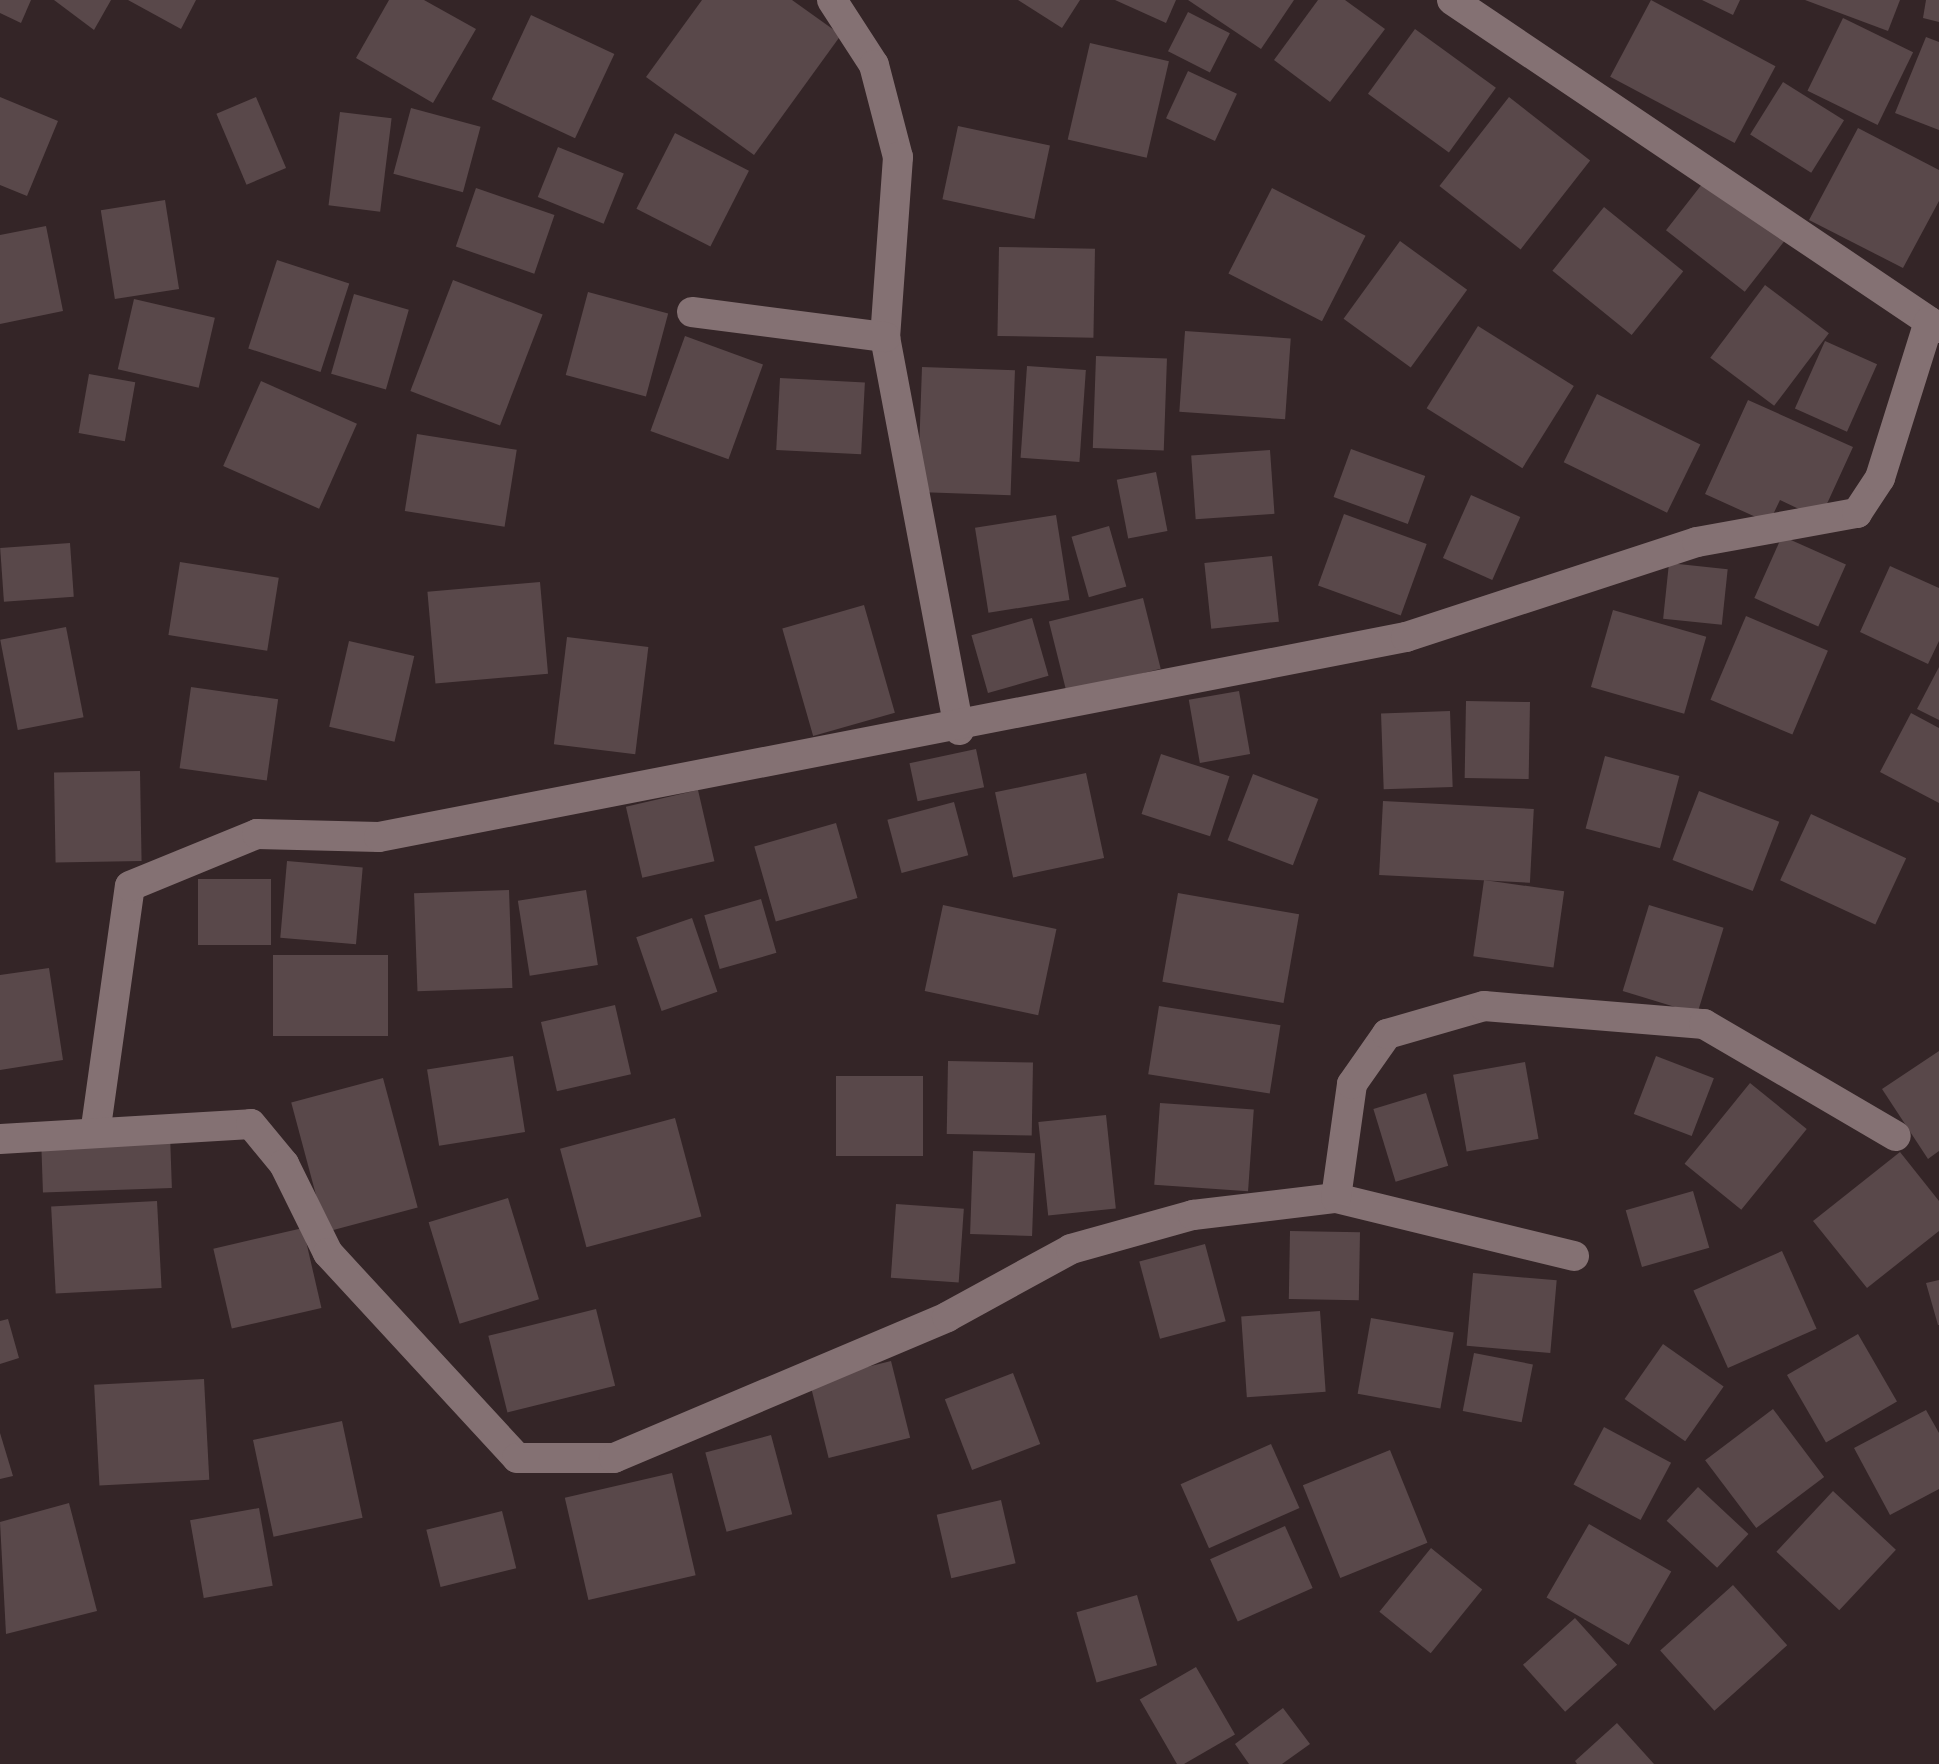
<!DOCTYPE html>
<style>
body{margin:0}
#map{position:relative;width:1939px;height:1764px;overflow:hidden;background:#342527;font-family:"Public Sans",sans-serif}
div>[style]{position:absolute}
[style*='--x']{left:calc(var(--x)*1px);top:calc(var(--y)*1px);width:calc(var(--w)*1px);rotate:calc(var(--a)*1deg)}
.building>*{inset:0;background:#59484a;transform-origin:0 0}
.minor>*{height:30px;margin:-15px;padding:0 15px;transform-origin:15px;border-radius:15px;background:#847173}
span{translate:-50% -50%;white-space:nowrap;text-align:center;line-height:1.15;-webkit-text-stroke:9px #2a1b1d;paint-order:stroke}
</style>
<div id="map">
<div class="building">
<i style="clip-path:polygon(0 0,31px 0,21px 23px,0 13px)"></i>
<i style="clip-path:polygon(54px 0,111px 0,94px 30px)"></i>
<i style="clip-path:polygon(128px 0,196px 0,181px 29px)"></i>
<i style="clip-path:polygon(389px 0,424px 0,476px 29px,433px 103px,356px 58px)"></i>
<i style="clip-path:polygon(702px 0,792px 0,841px 35px,754px 155px,646px 77px)"></i>
<i style="clip-path:polygon(1018px 0,1080px 0,1062px 28px)"></i>
<i style="clip-path:polygon(1115px 0,1176px 0,1166px 23px)"></i>
<i style="clip-path:polygon(1188px 0,1294px 0,1261px 49px)"></i>
<i style="clip-path:polygon(1318px 0,1345px 0,1385px 29px,1330px 102px,1274px 60px)"></i>
<i style="left:1651px;top:0;width:141px;height:87px;rotate:28deg"></i>
<i style="clip-path:polygon(1702px 0,1740px 0,1733px 15px)"></i>
<i style="clip-path:polygon(1805px 0,1900px 0,1888px 31px)"></i>
<i style="clip-path:polygon(1926px 0,1939px 0,1939px 22px,1923px 18px)"></i>
<i style="left:1188px;top:12px;width:47px;height:44px;rotate:27deg"></i>
<i style="left:531px;top:15px;width:92px;height:93px;rotate:25deg"></i>
<i style="left:1843px;top:18px;width:78px;height:81px;rotate:26deg"></i>
<i style="left:1415px;top:29px;width:100px;height:80px;rotate:36deg"></i>
<i style="clip-path:polygon(1926px 37px,1939px 42px,1939px 130px,1895px 113px)"></i>
<i style="left:1090px;top:43px;width:81px;height:99px;rotate:13deg"></i>
<i style="left:1188px;top:71px;width:54px;height:52px;rotate:25deg"></i>
<i style="left:1783px;top:82px;width:72px;height:62px;rotate:32deg"></i>
<i style="clip-path:polygon(0 97px,58px 121px,27px 196px,0 185px)"></i>
<i style="left:256px;top:97px;width:77px;height:43px;rotate:67deg"></i>
<i style="left:1509px;top:97px;width:103px;height:113px;rotate:38deg"></i>
<i style="left:411px;top:108px;width:72px;height:68px;rotate:15deg"></i>
<i style="left:340px;top:112px;width:52px;height:94px;rotate:7deg"></i>
<i style="left:958px;top:126px;width:94px;height:75px;rotate:12deg"></i>
<i style="clip-path:polygon(1858px 128px,1939px 170px,1939px 201px,1903px 268px,1809px 220px)"></i>
<i style="left:675px;top:133px;width:83px;height:85px;rotate:27deg"></i>
<i style="left:558px;top:147px;width:71px;height:54px;rotate:22deg"></i>
<i style="left:1706px;top:179px;width:100px;height:65px;rotate:38deg"></i>
<i style="left:476px;top:188px;width:83px;height:62px;rotate:19deg"></i>
<i style="left:1272px;top:188px;width:105px;height:96px;rotate:27deg"></i>
<i style="left:165px;top:200px;width:90px;height:65px;rotate:81deg"></i>
<i style="left:1604px;top:207px;width:102px;height:82px;rotate:39deg"></i>
<i style="clip-path:polygon(46px 226px,63px 311px,0 324px,0 235px)"></i>
<i style="left:1400px;top:241px;width:83px;height:96px;rotate:36deg"></i>
<i style="left:999px;top:247px;width:96px;height:89px;rotate:1deg"></i>
<i style="left:277px;top:260px;width:76px;height:93px;rotate:18deg"></i>
<i style="left:453px;top:280px;width:96px;height:119px;rotate:21deg"></i>
<i style="left:1765px;top:285px;width:80px;height:91px;rotate:37deg"></i>
<i style="left:588px;top:292px;width:83px;height:86px;rotate:15deg"></i>
<i style="left:354px;top:294px;width:57px;height:83px;rotate:16deg"></i>
<i style="left:134px;top:299px;width:83px;height:72px;rotate:13deg"></i>
<i style="left:1478px;top:326px;width:113px;height:97px;rotate:32deg"></i>
<i style="left:1185px;top:331px;width:106px;height:81px;rotate:4deg"></i>
<i style="left:685px;top:336px;width:83px;height:101px;rotate:20deg"></i>
<i style="left:1825px;top:341px;width:57px;height:74px;rotate:24deg"></i>
<i style="left:1096px;top:356px;width:71px;height:92px;rotate:2deg"></i>
<i style="left:1027px;top:366px;width:59px;height:92px;rotate:4deg"></i>
<i style="left:922px;top:367px;width:93px;height:125px;rotate:2deg"></i>
<i style="left:89px;top:374px;width:47px;height:60px;rotate:10deg"></i>
<i style="left:780px;top:378px;width:85px;height:72px;rotate:3deg"></i>
<i style="left:261px;top:381px;width:105px;height:93px;rotate:24deg"></i>
<i style="left:1597px;top:394px;width:115px;height:76px;rotate:26deg"></i>
<i style="clip-path:polygon(1748px 400px,1853px 447px,1820px 519px,1780px 500px,1769px 523px,1705px 494px)"></i>
<i style="left:417px;top:434px;width:101px;height:78px;rotate:9deg"></i>
<i style="left:1351px;top:449px;width:79px;height:51px;rotate:20deg"></i>
<i style="left:1270px;top:450px;width:64px;height:79px;rotate:86deg"></i>
<i style="left:1156px;top:472px;width:60px;height:40px;rotate:79deg"></i>
<i style="left:1471px;top:495px;width:54px;height:69px;rotate:24deg"></i>
<i style="left:1344px;top:514px;width:88px;height:76px;rotate:20deg"></i>
<i style="left:1056px;top:515px;width:86px;height:82px;rotate:81deg"></i>
<i style="left:1109px;top:526px;width:63px;height:39px;rotate:74deg"></i>
<i style="left:1782px;top:536px;width:70px;height:68px;rotate:24deg"></i>
<i style="left:70px;top:543px;width:54px;height:70px;rotate:86deg"></i>
<i style="left:1272px;top:556px;width:66px;height:68px;rotate:84deg"></i>
<i style="left:180px;top:562px;width:100px;height:74px;rotate:9deg"></i>
<i style="left:1669px;top:563px;width:59px;height:56px;rotate:6deg"></i>
<i style="clip-path:polygon(1890px 566px,1939px 588px,1939px 641px,1928px 664px,1860px 632px)"></i>
<i style="left:540px;top:582px;width:92px;height:113px;rotate:85deg"></i>
<i style="left:1143px;top:598px;width:73px;height:97px;rotate:76deg"></i>
<i style="left:864px;top:605px;width:112px;height:85px;rotate:74deg"></i>
<i style="left:1613px;top:610px;width:97px;height:80px;rotate:16deg"></i>
<i style="left:1746px;top:616px;width:89px;height:91px;rotate:23deg"></i>
<i style="left:1032px;top:618px;width:60px;height:63px;rotate:74deg"></i>
<i style="left:66px;top:627px;width:92px;height:67px;rotate:79deg"></i>
<i style="left:567px;top:637px;width:82px;height:108px;rotate:7deg"></i>
<i style="left:349px;top:641px;width:67px;height:88px;rotate:13deg"></i>
<i style="clip-path:polygon(1939px 667px,1939px 720px,1917px 709px)"></i>
<i style="left:191px;top:687px;width:88px;height:82px;rotate:8deg"></i>
<i style="left:1239px;top:691px;width:64px;height:51px;rotate:80deg"></i>
<i style="left:1466px;top:701px;width:64px;height:77px;rotate:1deg"></i>
<i style="left:1450px;top:711px;width:76px;height:69px;rotate:88deg"></i>
<i style="clip-path:polygon(1911px 713px,1939px 728px,1939px 803px,1880px 772px)"></i>
<i style="left:976px;top:749px;width:39px;height:68px;rotate:78deg"></i>
<i style="left:1161px;top:754px;width:72px;height:63px;rotate:18deg"></i>
<i style="left:1605px;top:756px;width:77px;height:75px;rotate:15deg"></i>
<i style="left:140px;top:771px;width:90px;height:86px;rotate:89deg"></i>
<i style="left:1086px;top:773px;width:87px;height:93px;rotate:78deg"></i>
<i style="left:1253px;top:774px;width:70px;height:71px;rotate:21deg"></i>
<i style="left:698px;top:790px;width:73px;height:74px;rotate:77deg"></i>
<i style="left:1699px;top:791px;width:86px;height:74px;rotate:21deg"></i>
<i style="left:1383px;top:801px;width:151px;height:74px;rotate:3deg"></i>
<i style="left:954px;top:802px;width:55px;height:69px;rotate:75deg"></i>
<i style="left:1811px;top:814px;width:105px;height:73px;rotate:25deg"></i>
<i style="left:836px;top:823px;width:78px;height:85px;rotate:74deg"></i>
<i style="left:287px;top:861px;width:76px;height:77px;rotate:5deg"></i>
<i style="left:198px;top:879px;width:73px;height:66px"></i>
<i style="left:1484px;top:880px;width:81px;height:77px;rotate:8deg"></i>
<i style="left:509px;top:890px;width:98px;height:95px;rotate:88deg"></i>
<i style="left:586px;top:890px;width:76px;height:69px;rotate:81deg"></i>
<i style="left:1178px;top:893px;width:123px;height:90px;rotate:10deg"></i>
<i style="left:761px;top:899px;width:56px;height:59px;rotate:74deg"></i>
<i style="left:943px;top:905px;width:116px;height:88px;rotate:12deg"></i>
<i style="left:1649px;top:905px;width:78px;height:90px;rotate:17deg"></i>
<i style="left:692px;top:918px;width:78px;height:59px;rotate:71deg"></i>
<i style="left:273px;top:955px;width:115px;height:81px"></i>
<i style="clip-path:polygon(49px 968px,63px 1060px,0 1070px,0 975px)"></i>
<i style="left:615px;top:1005px;width:71px;height:76px;rotate:77deg"></i>
<i style="left:1159px;top:1006px;width:123px;height:69px;rotate:9deg"></i>
<i style="clip-path:polygon(1939px 1051px,1939px 1151px,1928px 1159px,1882px 1089px)"></i>
<i style="left:513px;top:1056px;width:77px;height:87px;rotate:81deg"></i>
<i style="left:1656px;top:1056px;width:62px;height:62px;rotate:21deg"></i>
<i style="left:948px;top:1061px;width:85px;height:73px;rotate:1deg"></i>
<i style="left:1525px;top:1062px;width:78px;height:73px;rotate:80deg"></i>
<i style="left:836px;top:1076px;width:87px;height:80px"></i>
<i style="left:383px;top:1078px;width:134px;height:95px;rotate:75deg"></i>
<i style="left:1750px;top:1083px;width:73px;height:104px;rotate:39deg"></i>
<i style="left:1426px;top:1093px;width:76px;height:55px;rotate:73deg"></i>
<i style="left:1160px;top:1103px;width:94px;height:82px;rotate:4deg"></i>
<i style="left:1106px;top:1115px;width:94px;height:68px;rotate:84deg"></i>
<i style="left:675px;top:1118px;width:102px;height:119px;rotate:75deg"></i>
<i style="left:170px;top:1134px;width:54px;height:129px;rotate:88deg"></i>
<i style="left:973px;top:1151px;width:62px;height:83px;rotate:2deg"></i>
<i style="clip-path:polygon(1900px 1152px,1939px 1201px,1939px 1231px,1867px 1288px,1813px 1221px)"></i>
<i style="left:1693px;top:1191px;width:59px;height:70px;rotate:74deg"></i>
<i style="left:508px;top:1198px;width:106px;height:83px;rotate:73deg"></i>
<i style="left:157px;top:1201px;width:87px;height:106px;rotate:87deg"></i>
<i style="left:896px;top:1204px;width:68px;height:74px;rotate:4deg"></i>
<i style="left:303px;top:1228px;width:82px;height:92px;rotate:77deg"></i>
<i style="left:1290px;top:1231px;width:70px;height:68px;rotate:1deg"></i>
<i style="left:1205px;top:1244px;width:80px;height:68px;rotate:75deg"></i>
<i style="left:1782px;top:1251px;width:85px;height:97px;rotate:66deg"></i>
<i style="left:1473px;top:1273px;width:84px;height:73px;rotate:5deg"></i>
<i style="clip-path:polygon(1939px 1280px,1939px 1325px,1938px 1325px,1926px 1283px)"></i>
<i style="left:596px;top:1309px;width:79px;height:111px;rotate:76deg"></i>
<i style="left:1320px;top:1311px;width:81px;height:79px;rotate:86deg"></i>
<i style="left:1371px;top:1318px;width:84px;height:77px;rotate:10deg"></i>
<i style="clip-path:polygon(8px 1319px,19px 1358px,0 1364px,0 1321px)"></i>
<i style="left:1858px;top:1334px;width:78px;height:82px;rotate:60deg"></i>
<i style="left:1663px;top:1344px;width:74px;height:67px;rotate:35deg"></i>
<i style="left:1474px;top:1353px;width:60px;height:59px;rotate:11deg"></i>
<i style="left:891px;top:1361px;width:79px;height:84px;rotate:76deg"></i>
<i style="left:1013px;top:1373px;width:76px;height:73px;rotate:69deg"></i>
<i style="left:204px;top:1379px;width:101px;height:110px;rotate:87deg"></i>
<i style="left:1773px;top:1409px;width:85px;height:85px;rotate:53deg"></i>
<i style="clip-path:polygon(1926px 1410px,1939px 1433px,1939px 1489px,1890px 1515px,1854px 1448px)"></i>
<i style="left:342px;top:1421px;width:99px;height:91px;rotate:78deg"></i>
<i style="left:1604px;top:1427px;width:76px;height:65px;rotate:28deg"></i>
<i style="clip-path:polygon(0 1433px,13px 1476px,0 1479px)"></i>
<i style="left:771px;top:1435px;width:82px;height:68px;rotate:75deg"></i>
<i style="left:1271px;top:1444px;width:70px;height:99px;rotate:66deg"></i>
<i style="left:1390px;top:1450px;width:100px;height:94px;rotate:68deg"></i>
<i style="left:672px;top:1473px;width:105px;height:110px;rotate:77deg"></i>
<i style="left:1698px;top:1487px;width:69px;height:46px;rotate:43deg"></i>
<i style="left:1833px;top:1491px;width:86px;height:83px;rotate:43deg"></i>
<i style="left:1001px;top:1500px;width:65px;height:66px;rotate:77deg"></i>
<i style="clip-path:polygon(69px 1503px,97px 1611px,6px 1634px,0 1522px)"></i>
<i style="left:259px;top:1508px;width:79px;height:70px;rotate:80deg"></i>
<i style="left:502px;top:1511px;width:59px;height:78px;rotate:76deg"></i>
<i style="left:1589px;top:1524px;width:95px;height:85px;rotate:30deg"></i>
<i style="left:1285px;top:1526px;width:68px;height:82px;rotate:66deg"></i>
<i style="left:1431px;top:1548px;width:66px;height:82px;rotate:39deg"></i>
<i style="left:1733px;top:1585px;width:81px;height:98px;rotate:48deg"></i>
<i style="left:1137px;top:1595px;width:73px;height:63px;rotate:74deg"></i>
<i style="left:1575px;top:1618px;width:63px;height:70px;rotate:48deg"></i>
<i style="left:1196px;top:1667px;width:78px;height:65px;rotate:60deg"></i>
<i style="clip-path:polygon(1283px 1708px,1310px 1744px,1282px 1764px,1249px 1764px,1235px 1744px)"></i>
<i style="clip-path:polygon(1617px 1723px,1654px 1764px,1577px 1764px,1575px 1761px)"></i>
</div>
<div class="minor">
<i style="--x:832;--y:0;--w:77;--a:57.1"></i>
<i style="--x:874;--y:65;--w:95;--a:75.4"></i>
<i style="--x:898;--y:157;--w:180;--a:94.1"></i>
<i style="--x:885;--y:337;--w:400;--a:79.3"></i>
<i style="--x:1452;--y:0;--w:587;--a:33.96"></i>
<i style="--x:692;--y:312;--w:195;--a:7.4"></i>
<i style="--x:96;--y:1127;--w:243;--a:-82"></i>
<i style="--x:130;--y:886;--w:137;--a:-22.3"></i>
<i style="--x:257;--y:834;--w:122;--a:1.4"></i>
<i style="--x:379;--y:837;--w:1046;--a:-11.02"></i>
<i style="--x:1406;--y:637;--w:306;--a:-18.1"></i>
<i style="--x:1697;--y:542;--w:163;--a:-10.3"></i>
<i style="--x:1857;--y:513;--w:42;--a:-56.7"></i>
<i style="--x:1880;--y:478;--w:164;--a:-72.6"></i>
<i style="--x:0;--y:1139;--w:251;--a:-3.4"></i>
<i style="--x:251;--y:1124;--w:52;--a:50.5"></i>
<i style="--x:284;--y:1164;--w:99;--a:63.7"></i>
<i style="--x:328;--y:1253;--w:279;--a:47.3"></i>
<i style="--x:517;--y:1458;--w:97;--a:0"></i>
<i style="--x:614;--y:1458;--w:362;--a:-22.9"></i>
<i style="--x:947;--y:1317;--w:141;--a:-28.7"></i>
<i style="--x:1071;--y:1249;--w:127;--a:-15.6"></i>
<i style="--x:1193;--y:1215;--w:144;--a:-6.8"></i>
<i style="--x:1336;--y:1198;--w:245;--a:13.7"></i>
<i style="--x:1336;--y:1198;--w:115;--a:-82"></i>
<i style="--x:1352;--y:1084;--w:61;--a:-55"></i>
<i style="--x:1387;--y:1034;--w:101;--a:-16.1"></i>
<i style="--x:1484;--y:1006;--w:221;--a:4.7"></i>
<i style="--x:1704;--y:1024;--w:222;--a:30.3"></i>
</div>
</div>
